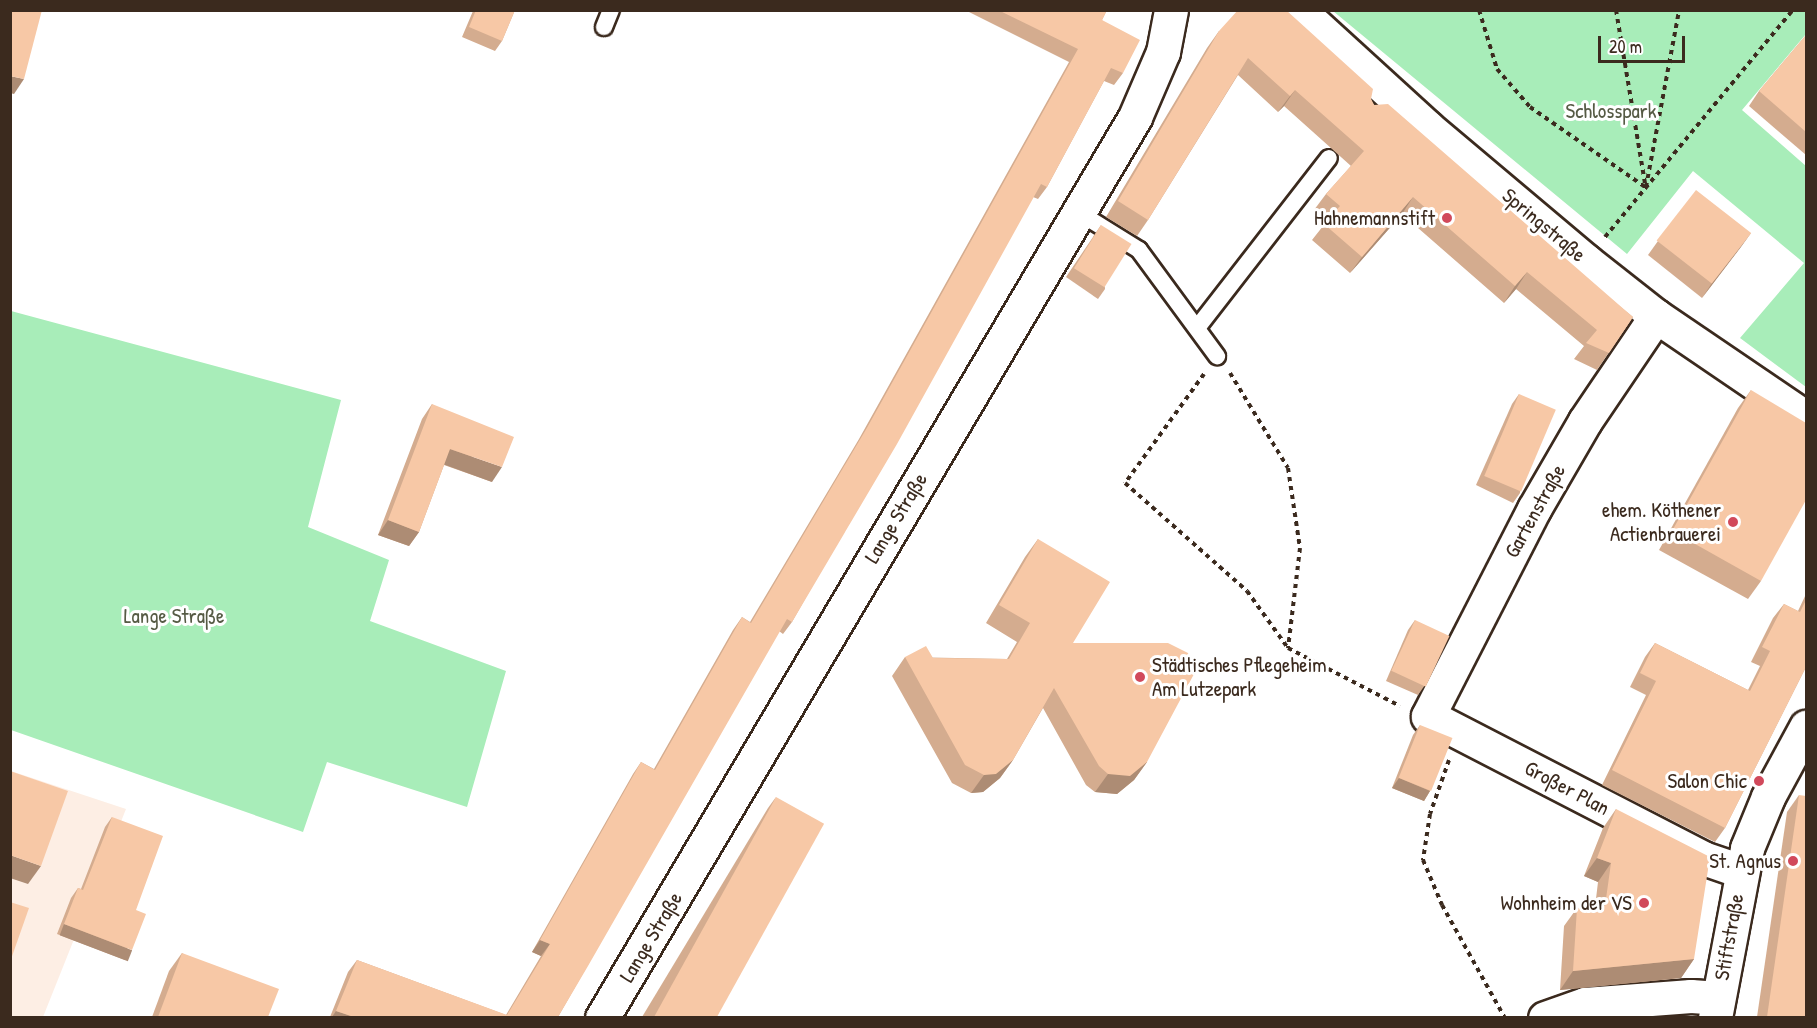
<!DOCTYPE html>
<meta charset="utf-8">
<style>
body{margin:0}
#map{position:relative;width:1817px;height:1028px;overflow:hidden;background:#fff;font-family:"Patrick Hand",sans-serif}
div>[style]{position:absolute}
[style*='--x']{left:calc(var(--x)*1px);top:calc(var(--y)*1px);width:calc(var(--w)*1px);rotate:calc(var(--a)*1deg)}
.built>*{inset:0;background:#fdeee4}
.green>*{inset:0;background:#a8edb9}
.path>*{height:4px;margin-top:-2px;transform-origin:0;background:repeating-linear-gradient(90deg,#3b2a1e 0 4.5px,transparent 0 9px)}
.roads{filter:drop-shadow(2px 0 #3b2a1e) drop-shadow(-2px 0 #3b2a1e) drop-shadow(0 2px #3b2a1e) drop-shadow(0 -2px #3b2a1e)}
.lane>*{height:16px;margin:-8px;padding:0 8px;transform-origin:8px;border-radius:8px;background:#fff}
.street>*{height:33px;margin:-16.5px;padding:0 16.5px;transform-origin:16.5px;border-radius:16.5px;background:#fff}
.secondary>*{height:33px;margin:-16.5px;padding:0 16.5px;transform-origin:16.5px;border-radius:16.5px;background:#fff}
.wall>*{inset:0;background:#d4ac8f}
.shaded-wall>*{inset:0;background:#ad8c74;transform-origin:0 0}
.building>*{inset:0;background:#f7c8a6;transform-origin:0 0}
.dots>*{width:16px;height:16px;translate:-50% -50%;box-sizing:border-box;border:3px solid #fff;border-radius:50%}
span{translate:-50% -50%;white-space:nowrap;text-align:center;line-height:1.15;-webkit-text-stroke:6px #fff;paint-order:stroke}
.park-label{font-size:21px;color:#565b45}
.poi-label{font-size:21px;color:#3b2a1e}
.right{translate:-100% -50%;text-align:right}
.left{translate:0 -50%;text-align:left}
.street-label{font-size:21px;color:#3b2a1e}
.frame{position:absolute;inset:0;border:12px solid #3b2a1e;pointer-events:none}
.scale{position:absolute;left:1598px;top:36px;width:87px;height:27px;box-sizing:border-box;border:3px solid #3b2a1e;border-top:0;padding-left:8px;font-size:18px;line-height:21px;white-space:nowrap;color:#3b2a1e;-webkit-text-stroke:4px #fff;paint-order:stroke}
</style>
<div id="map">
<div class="built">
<i style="clip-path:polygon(11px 771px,126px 809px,43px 1017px,11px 1018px)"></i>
</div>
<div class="green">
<i style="clip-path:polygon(1333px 11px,1806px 11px,1806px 34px,1742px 110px,1806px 166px,1806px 387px,1740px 338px,1804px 263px,1693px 171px,1627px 254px)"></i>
<i style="clip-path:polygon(11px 311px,341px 400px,308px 527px,389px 560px,370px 621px,506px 671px,467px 807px,327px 762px,303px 832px,11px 730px)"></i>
</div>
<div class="path">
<i style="--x:1479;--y:10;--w:62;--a:73"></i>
<i style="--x:1497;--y:69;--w:50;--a:49"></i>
<i style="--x:1530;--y:107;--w:140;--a:34.8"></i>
<i style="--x:1616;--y:10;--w:176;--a:80.5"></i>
<i style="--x:1646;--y:187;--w:180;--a:-79.4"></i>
<i style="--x:1605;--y:237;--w:295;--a:-50.4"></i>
<i style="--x:1230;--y:373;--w:111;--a:58.6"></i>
<i style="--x:1288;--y:468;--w:81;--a:81.5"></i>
<i style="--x:1300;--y:548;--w:101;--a:96.8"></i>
<i style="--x:1204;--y:374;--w:135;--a:125.9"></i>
<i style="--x:1125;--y:483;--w:163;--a:41.5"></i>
<i style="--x:1247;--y:591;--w:70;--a:54.3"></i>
<i style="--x:1288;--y:648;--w:126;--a:27.4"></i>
<i style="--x:1449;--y:760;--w:57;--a:109.4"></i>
<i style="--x:1430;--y:814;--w:47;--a:98.7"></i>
<i style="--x:1423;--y:860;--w:49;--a:67.1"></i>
<i style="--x:1442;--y:905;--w:129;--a:60.9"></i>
</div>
<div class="roads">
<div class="lane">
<i style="--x:604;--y:27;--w:18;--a:-68"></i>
<i style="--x:1078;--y:212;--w:72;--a:31.9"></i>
<i style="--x:1139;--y:250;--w:132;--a:53.7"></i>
<i style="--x:1197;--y:328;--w:215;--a:-52.2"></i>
</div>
<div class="street">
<i style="--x:1656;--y:316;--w:127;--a:124.1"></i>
<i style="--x:1585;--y:421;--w:102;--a:120.1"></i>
<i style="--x:1534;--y:509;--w:233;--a:117.1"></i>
<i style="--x:1428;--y:716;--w:309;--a:27.3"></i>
<i style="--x:1703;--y:858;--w:39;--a:19"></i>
<i style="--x:1545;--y:1018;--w:42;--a:-19.3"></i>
<i style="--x:1585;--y:1004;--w:106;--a:-4.3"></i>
<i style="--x:1691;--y:996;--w:27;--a:4"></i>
</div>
<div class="secondary">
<i style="--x:1299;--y:10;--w:173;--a:42.4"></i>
<i style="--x:1427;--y:127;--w:208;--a:40.1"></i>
<i style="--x:1586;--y:261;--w:89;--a:38.2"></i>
<i style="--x:1656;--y:316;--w:181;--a:34.2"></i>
<i style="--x:602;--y:1018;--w:1047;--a:-59.39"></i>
<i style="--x:1135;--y:117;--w:71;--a:-66.7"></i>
<i style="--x:1163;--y:52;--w:43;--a:-79.2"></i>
<i style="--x:1715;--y:1018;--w:173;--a:-79.3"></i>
<i style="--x:1747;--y:848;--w:55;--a:-67.6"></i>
<i style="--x:1768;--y:797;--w:80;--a:-61.5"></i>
</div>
</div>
<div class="wall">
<i style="clip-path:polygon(471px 10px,515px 10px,502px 41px,495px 51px,462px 37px,473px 11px)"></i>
<i style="clip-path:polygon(965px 10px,1107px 10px,1102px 20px,1123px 73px,1114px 85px,1104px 81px,1047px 187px,1038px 199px,1033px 197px,792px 622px,783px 634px,779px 631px,558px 1017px,330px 1017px,348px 972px,357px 960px,506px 1015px,541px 956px,532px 952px,633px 774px,641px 762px,654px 769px,733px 630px,742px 617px,750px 622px,859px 439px,1069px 62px)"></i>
<i style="clip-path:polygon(1219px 31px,1371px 99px,1374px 105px,1633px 317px,1597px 370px,1574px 359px,1584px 346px,1516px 289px,1504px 303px,1402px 214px,1350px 273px,1312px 240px,1327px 221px,1314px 210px,1326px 194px,1351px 166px,1284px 106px,1278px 112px,1238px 75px,1148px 220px,1137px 236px,1106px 217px,1207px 48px)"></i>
<i style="clip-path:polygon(1806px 35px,1806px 155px,1749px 106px,1759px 91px)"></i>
<i style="clip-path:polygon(1101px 225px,1105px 289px,1098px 299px,1066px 277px)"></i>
<i style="clip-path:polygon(1751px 233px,1702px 298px,1648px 255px,1658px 241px)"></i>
<i style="clip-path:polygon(1751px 390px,1761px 581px,1748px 599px,1659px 550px,1738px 408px)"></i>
<i style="clip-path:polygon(1519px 394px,1520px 493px,1513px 503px,1476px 485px,1512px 404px)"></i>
<i style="clip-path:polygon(432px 404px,492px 482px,444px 465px,419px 532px,409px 546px,378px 535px,422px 419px)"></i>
<i style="clip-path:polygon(1038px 539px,1073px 643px,1147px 762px,1134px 780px,1117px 794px,1095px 792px,1086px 785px,1043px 708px,1013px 760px,1000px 778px,983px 792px,971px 793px,952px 783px,892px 676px,905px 657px,1007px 659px,1017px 642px,986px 623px,1025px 557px)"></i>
<i style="clip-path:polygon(1806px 594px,1806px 667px,1725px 828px,1715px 842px,1602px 785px,1646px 695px,1630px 687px,1645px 657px,1655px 643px,1748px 690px,1760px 666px,1751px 662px,1773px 618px,1784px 604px,1798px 611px)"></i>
<i style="clip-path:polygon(1415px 620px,1425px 685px,1418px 695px,1386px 681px,1408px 630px)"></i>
<i style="clip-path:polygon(1420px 725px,1430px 791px,1424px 801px,1392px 788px,1413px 735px)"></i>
<i style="clip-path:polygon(1799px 795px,1806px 1017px,1757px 1017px,1787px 812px)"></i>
<i style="clip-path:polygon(776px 797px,707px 1017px,642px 1017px,768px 808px)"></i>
<i style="clip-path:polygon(1616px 809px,1694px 959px,1681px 978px,1560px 990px,1564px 926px,1577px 908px,1595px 907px,1598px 882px,1584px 876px,1603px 828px)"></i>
<i style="clip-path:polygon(112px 817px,136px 910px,125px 960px,57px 934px,71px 898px,78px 888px,81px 889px,105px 827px)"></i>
<i style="clip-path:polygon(182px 953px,268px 1017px,152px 1017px,169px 971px)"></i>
</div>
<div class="shaded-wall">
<i style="clip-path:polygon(10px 76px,24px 79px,14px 94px,10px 93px)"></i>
<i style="clip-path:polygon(1295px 90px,1284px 106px,1278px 112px,1290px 96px)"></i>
<i style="clip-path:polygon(1413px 197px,1402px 214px,1350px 273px,1362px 257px)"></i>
<i style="clip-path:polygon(1751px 233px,1741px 247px,1702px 298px,1712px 283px)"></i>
<i style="clip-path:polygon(1527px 272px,1516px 289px,1504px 303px,1515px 286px)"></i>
<i style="clip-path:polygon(450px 449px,502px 467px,492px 482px,440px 463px)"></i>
<i style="clip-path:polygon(388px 520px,419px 532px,409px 546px,378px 535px)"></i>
<i style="clip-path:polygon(1013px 760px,1000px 778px,983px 792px,971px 793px,984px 775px)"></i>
<i style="clip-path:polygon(1147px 762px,1134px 780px,1117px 794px,1095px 792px,1108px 774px)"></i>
<i style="clip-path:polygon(1399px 778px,1430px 791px,1424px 801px,1392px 788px)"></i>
<i style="clip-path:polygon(10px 855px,41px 866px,28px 884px,10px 878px)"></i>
<i style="clip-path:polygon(1597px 858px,1611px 863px,1598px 882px,1584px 876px)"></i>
<i style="left:64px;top:924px;width:73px;height:12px;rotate:21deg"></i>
<i style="clip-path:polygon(540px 940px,550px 944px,541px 956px,532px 952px)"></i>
<i style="clip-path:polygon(1694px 959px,1681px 978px,1560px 990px,1573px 971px)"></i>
<i style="clip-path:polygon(336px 1011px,354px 1017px,332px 1017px)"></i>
</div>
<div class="building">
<i style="clip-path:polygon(10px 10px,42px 10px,24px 79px,10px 76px)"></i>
<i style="clip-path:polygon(476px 10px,515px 10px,502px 41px,469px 27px)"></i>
<i style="clip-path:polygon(998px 10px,1107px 10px,1102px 20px,1140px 40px,1123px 73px,1111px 68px,1047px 187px,1041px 184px,897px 444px,792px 622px,787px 619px,588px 966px,558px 1017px,354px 1017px,336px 1011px,357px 960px,507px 1015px,550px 944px,540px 940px,641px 762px,655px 770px,742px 617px,751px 623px,868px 426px,1078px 49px)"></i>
<i style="clip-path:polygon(1238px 10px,1286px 10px,1373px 89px,1371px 99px,1374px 105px,1388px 104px,1633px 317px,1609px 353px,1586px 343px,1597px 330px,1527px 272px,1515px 286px,1413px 197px,1362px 257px,1324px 224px,1340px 206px,1326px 194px,1364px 151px,1295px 90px,1290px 96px,1248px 58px,1148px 220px,1118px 201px,1219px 31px)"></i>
<i style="clip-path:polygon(1806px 35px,1806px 132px,1759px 91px)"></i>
<i style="left:1696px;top:190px;width:70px;height:64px;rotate:38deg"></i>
<i style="left:1101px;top:225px;width:36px;height:51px;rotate:32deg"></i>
<i style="clip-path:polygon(1751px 390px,1806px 423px,1806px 500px,1761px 581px,1672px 531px)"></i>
<i style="left:1519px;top:394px;width:40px;height:89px;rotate:23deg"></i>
<i style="clip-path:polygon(432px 404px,514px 437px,502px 467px,450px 449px,419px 532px,388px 520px)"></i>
<i style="clip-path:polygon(1038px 539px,1110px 582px,1073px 643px,1168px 643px,1188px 653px,1194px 674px,1147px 762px,1130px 776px,1108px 774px,1099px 766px,1054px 688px,1013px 760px,996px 774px,984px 775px,965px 765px,905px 657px,926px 646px,933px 658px,1009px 659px,1030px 623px,999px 605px)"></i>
<i style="clip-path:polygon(1806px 600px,1806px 667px,1725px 828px,1612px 770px,1656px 681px,1640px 673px,1655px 643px,1750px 691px,1770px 651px,1762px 647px,1784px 604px,1800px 612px)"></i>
<i style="left:1415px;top:620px;width:38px;height:56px;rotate:25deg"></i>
<i style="left:1420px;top:725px;width:35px;height:57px;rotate:22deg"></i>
<i style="clip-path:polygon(10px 771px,68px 791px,41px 866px,10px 855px)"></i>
<i style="clip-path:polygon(1799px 795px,1806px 796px,1806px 1017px,1767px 1017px)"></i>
<i style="left:776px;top:797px;width:55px;height:257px;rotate:29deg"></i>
<i style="clip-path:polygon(1616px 809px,1710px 857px,1694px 959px,1573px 971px,1577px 908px,1605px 906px,1611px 863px,1597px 858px)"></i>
<i style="clip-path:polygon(112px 817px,163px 836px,136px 910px,146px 914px,132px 950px,64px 924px,78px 888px,83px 890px)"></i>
<i style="clip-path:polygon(10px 902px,29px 908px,10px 962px)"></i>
<i style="clip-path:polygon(182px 953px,279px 989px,268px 1017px,158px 1017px)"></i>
</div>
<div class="dots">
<i style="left:1447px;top:218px;background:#d1495b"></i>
<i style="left:1733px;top:522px;background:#d1495b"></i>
<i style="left:1140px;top:677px;background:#d1495b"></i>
<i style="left:1759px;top:781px;background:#d1495b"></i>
<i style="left:1793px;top:861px;background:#d1495b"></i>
<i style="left:1644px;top:903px;background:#d1495b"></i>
</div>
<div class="park-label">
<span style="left:1611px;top:111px">Schlosspark</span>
<span style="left:174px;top:616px">Lange Straße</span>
</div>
<div class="poi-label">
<span class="right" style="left:1435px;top:218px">Hahnemannstift</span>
<span class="right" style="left:1721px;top:522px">ehem. Köthener<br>Actienbrauerei</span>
<span class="left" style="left:1152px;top:677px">Städtisches Pflegeheim<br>Am Lutzepark</span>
<span class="right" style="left:1747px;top:781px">Salon Chic</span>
<span class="right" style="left:1781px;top:861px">St. Agnus</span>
<span class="right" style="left:1632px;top:903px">Wohnheim der VS</span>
</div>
<div class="street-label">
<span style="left:1544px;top:225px;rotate:40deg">Springstraße</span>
<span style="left:1535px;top:511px;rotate:-61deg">Gartenstraße</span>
<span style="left:896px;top:518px;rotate:-59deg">Lange Straße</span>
<span style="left:1567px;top:788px;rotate:28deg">Großer Plan</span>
<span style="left:651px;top:937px;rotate:-59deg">Lange Straße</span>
<span style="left:1729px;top:937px;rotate:-80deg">Stiftstraße</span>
</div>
<div class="frame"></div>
<div class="scale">20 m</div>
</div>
